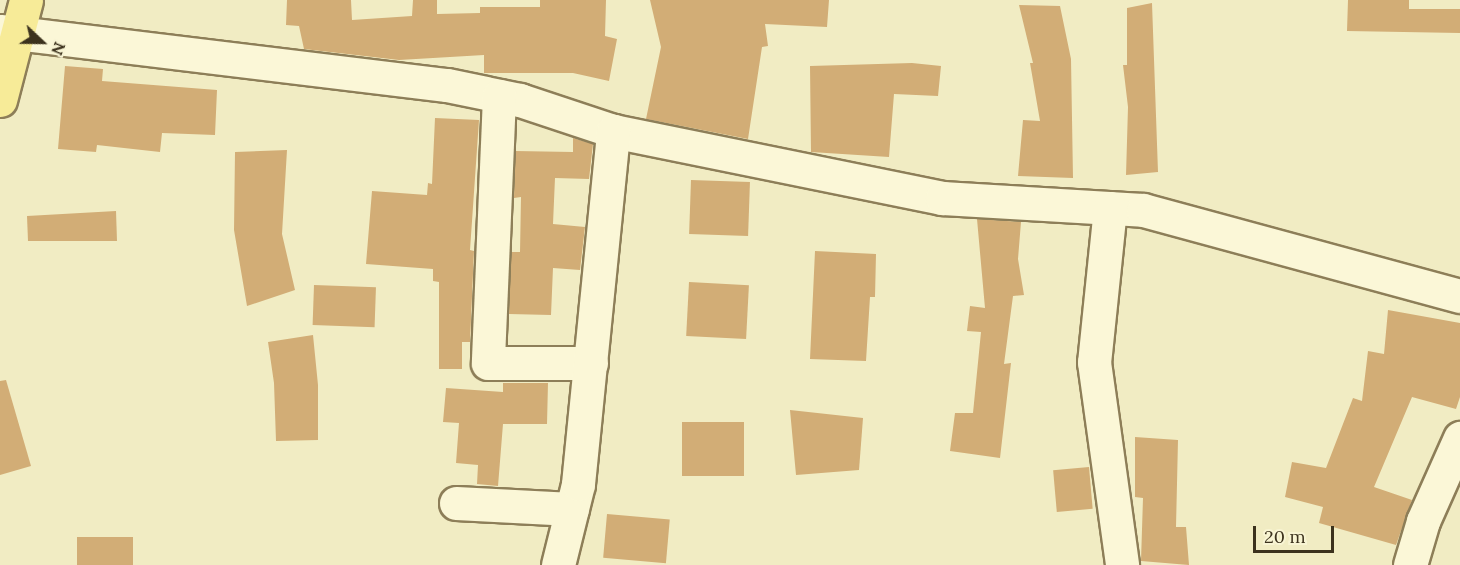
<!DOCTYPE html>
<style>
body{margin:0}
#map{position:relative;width:1460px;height:565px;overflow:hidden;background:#f1ecc3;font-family:Lora,serif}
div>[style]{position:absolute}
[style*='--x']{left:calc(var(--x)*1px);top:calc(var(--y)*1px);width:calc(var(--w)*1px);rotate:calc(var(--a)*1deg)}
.building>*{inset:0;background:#d2ad76;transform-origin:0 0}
.roads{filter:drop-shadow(2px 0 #8d7e58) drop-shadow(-2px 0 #8d7e58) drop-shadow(0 2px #8d7e58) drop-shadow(0 -2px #8d7e58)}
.minor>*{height:33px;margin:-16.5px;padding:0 16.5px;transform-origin:16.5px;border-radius:16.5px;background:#fbf7d7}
.major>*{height:33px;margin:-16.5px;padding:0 16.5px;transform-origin:16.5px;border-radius:16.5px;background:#f7eb98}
span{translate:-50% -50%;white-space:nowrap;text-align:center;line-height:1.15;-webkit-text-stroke:4.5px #f8f4d3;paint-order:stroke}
.north{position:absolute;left:12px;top:12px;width:60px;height:60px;-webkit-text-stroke:4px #f8f4d3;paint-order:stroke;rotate:112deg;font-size:16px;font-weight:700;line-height:24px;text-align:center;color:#3c321d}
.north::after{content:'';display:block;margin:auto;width:21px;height:27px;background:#3c321d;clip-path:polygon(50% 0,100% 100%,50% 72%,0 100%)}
.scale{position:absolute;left:1253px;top:526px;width:81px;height:27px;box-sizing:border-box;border:3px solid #3c321d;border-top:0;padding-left:8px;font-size:18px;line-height:21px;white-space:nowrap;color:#3c321d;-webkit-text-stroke:4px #f8f4d3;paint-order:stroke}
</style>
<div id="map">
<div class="building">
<i style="clip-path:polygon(287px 0,351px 0,352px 20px,412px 16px,413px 0,437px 0,437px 14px,480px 13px,480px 7px,540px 7px,540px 0,606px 0,605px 36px,617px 39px,609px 81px,573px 73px,484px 73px,484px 55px,399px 60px,304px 49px,299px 26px,286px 25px)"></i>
<i style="clip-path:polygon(650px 0,829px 0,827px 27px,765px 24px,768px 46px,762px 47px,748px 139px,646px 119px,661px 47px)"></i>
<i style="clip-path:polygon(1348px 0,1409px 0,1409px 9px,1460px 9px,1460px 33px,1347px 31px)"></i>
<i style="clip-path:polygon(1152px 3px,1158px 172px,1126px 175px,1128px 107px,1123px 65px,1127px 65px,1127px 8px)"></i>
<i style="clip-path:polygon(1019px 5px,1060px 6px,1071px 59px,1073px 178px,1018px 176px,1023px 120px,1040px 121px,1030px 63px,1033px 63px)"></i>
<i style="clip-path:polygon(912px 63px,941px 66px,938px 96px,894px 94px,889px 157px,811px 152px,810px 66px)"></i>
<i style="clip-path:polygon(65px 66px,103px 69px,102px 81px,217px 90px,215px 135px,162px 133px,160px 152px,97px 145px,96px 152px,58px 149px)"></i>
<i style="clip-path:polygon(435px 118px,479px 120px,470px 250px,474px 251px,470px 342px,462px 342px,462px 369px,439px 369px,439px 282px,433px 281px,433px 269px,366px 264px,372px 191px,427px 195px,428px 183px,432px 184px)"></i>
<i style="clip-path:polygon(573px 138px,593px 144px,589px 179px,555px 178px,553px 224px,585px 227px,580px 270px,553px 268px,551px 315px,509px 314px,511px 252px,520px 252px,521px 197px,514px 198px,515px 151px,573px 152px)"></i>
<i style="clip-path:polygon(287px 150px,282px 234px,295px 290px,247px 306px,234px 230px,235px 152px)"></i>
<i style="left:691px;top:180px;width:59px;height:54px;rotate:2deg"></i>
<i style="clip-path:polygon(116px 211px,117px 241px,28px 241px,27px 216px)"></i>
<i style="clip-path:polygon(977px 219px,1021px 222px,1018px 259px,1024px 295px,1013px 296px,1004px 364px,1011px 363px,1000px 458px,950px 451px,955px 413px,973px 413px,981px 332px,967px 331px,970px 306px,985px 308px)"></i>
<i style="clip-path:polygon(815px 251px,876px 254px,875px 297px,870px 297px,866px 361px,810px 359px)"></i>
<i style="left:689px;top:282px;width:60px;height:54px;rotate:3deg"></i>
<i style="left:314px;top:285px;width:62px;height:40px;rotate:2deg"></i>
<i style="clip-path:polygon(1388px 310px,1460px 323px,1460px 397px,1456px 409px,1412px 397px,1374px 487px,1412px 500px,1396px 545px,1319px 523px,1323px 507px,1285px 497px,1292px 462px,1326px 468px,1353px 398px,1362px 401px,1368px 351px,1384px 354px)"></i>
<i style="clip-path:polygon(313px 335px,318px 385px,318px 440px,276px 441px,274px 383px,268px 342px)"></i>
<i style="clip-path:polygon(6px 380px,31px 466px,0 475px,0 381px)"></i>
<i style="clip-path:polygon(503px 383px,548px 383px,547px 424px,503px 424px,498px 486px,477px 484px,478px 465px,456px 463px,459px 423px,443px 422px,446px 388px,503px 392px)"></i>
<i style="clip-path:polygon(790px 410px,863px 418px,859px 470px,796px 475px)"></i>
<i style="left:682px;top:422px;width:62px;height:54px"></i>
<i style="clip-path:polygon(1135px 437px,1178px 440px,1176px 527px,1186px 527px,1189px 565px,1141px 561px,1143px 498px,1135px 497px)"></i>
<i style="left:1089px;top:467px;width:42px;height:36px;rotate:85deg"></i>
<i style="left:607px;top:514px;width:63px;height:44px;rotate:5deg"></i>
<i style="left:77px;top:537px;width:56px;height:28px"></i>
</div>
<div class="roads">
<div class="minor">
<i style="--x:0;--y:31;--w:450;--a:6.9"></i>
<i style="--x:447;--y:85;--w:75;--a:11.6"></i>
<i style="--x:520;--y:100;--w:98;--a:18.4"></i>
<i style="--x:613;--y:131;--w:336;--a:11.5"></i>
<i style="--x:942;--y:198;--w:201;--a:3.4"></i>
<i style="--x:1143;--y:210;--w:328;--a:15.2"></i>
<i style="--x:499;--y:96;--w:267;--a:92.4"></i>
<i style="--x:488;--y:363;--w:103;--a:0"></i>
<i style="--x:1110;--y:208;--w:155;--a:95.9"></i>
<i style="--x:1094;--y:362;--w:205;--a:82.1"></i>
<i style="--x:456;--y:503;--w:116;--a:3"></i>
<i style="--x:558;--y:565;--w:83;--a:-76.1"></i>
<i style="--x:578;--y:484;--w:355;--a:-84.3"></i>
<i style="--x:1410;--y:565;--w:46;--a:-73.5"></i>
<i style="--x:1423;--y:521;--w:91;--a:-66"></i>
</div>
<div class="major">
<i style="--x:0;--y:100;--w:103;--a:-75.4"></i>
</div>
</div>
<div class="north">N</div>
<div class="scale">20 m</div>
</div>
